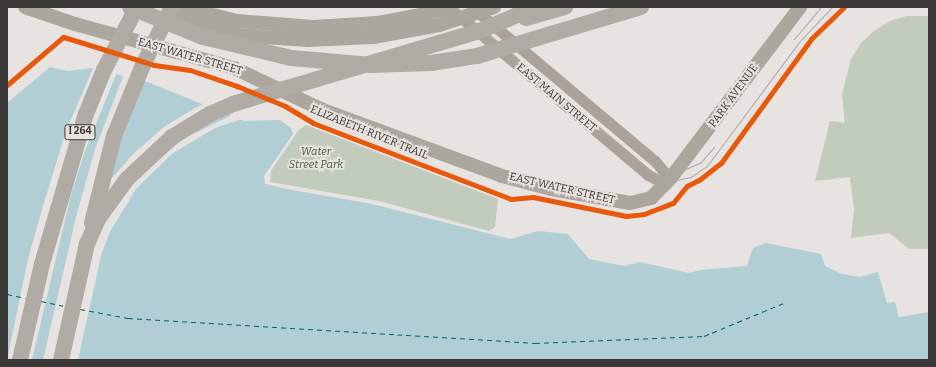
<!DOCTYPE html>
<style>
body{margin:0}
#map{position:relative;width:936px;height:367px;overflow:hidden;background:#e6e3e1;font-family:Bitter,serif}
div>[style]{position:absolute}
[style*='--x']{left:calc(var(--x)*1px);top:calc(var(--y)*1px);width:calc(var(--w)*1px);rotate:calc(var(--a)*1deg)}
.green>*{inset:0;background:#c2ccbc}
.water>*{inset:0;background:#b1ced5}
.pier>*{inset:0;background:#e6e3e1}
.ferry>*{height:1px;margin-top:-0.5px;transform-origin:0;background:repeating-linear-gradient(90deg,#005d6e 0 5px,transparent 0 9px)}
.minor>*{height:11px;margin:-5.5px;padding:0 5.5px;transform-origin:5.5px;border-radius:5.5px;background:#aaa29b}
.major>*{height:14px;margin:-7px;padding:0 7px;transform-origin:7px;border-radius:7px;background:#aba69e}
.highway>*{height:16px;margin:-8px;padding:0 8px;transform-origin:8px;border-radius:8px;background:#b0aba5}
.tram>*{height:1px;margin:-0.5px;padding:0 0.5px;transform-origin:0.5px;border-radius:0.5px;background:#ada9a5}
.major-bridge>*{height:14px;margin:-7px;padding:0 7px;transform-origin:7px;border-radius:7px;background:#aba69e}
.highway-bridge>*{height:16px;margin:-8px;padding:0 8px;transform-origin:8px;border-radius:8px;background:#b0aba5}
.cycleway>*{height:5px;margin:-2.5px;padding:0 2.5px;transform-origin:2.5px;border-radius:2.5px;background:#e8590c}
span{translate:-50% -50%;white-space:nowrap;text-align:center;line-height:1.15;-webkit-text-stroke:3.5px #e9e2de;paint-order:stroke}
.shield-label span{padding:1px 3px;background:#e9e2de;border:1px solid;border-radius:3px;-webkit-text-stroke-width:0}
.shield-label{font-size:10px;color:#3a3836;font-weight:700}
.street-label{font-size:11px;color:#3a3836}
.park-label{font-size:11px;color:#406136;font-style:italic}
.frame{position:absolute;inset:0;border:8px solid #3a3836;pointer-events:none}
</style>
<div id="map">
<div class="green">
<i style="clip-path:polygon(907px 16px,929px 16px,929px 249px,909px 249px,889px 233px,851px 238px,854px 209px,850px 177px,815px 181px,830px 121px,845px 123px,842px 94px,851px 59px,861px 43px,874px 31px,890px 21px)"></i>
<i style="clip-path:polygon(306px 125px,498px 199px,495px 227px,489px 231px,379px 201px,270px 182px,271px 171px,298px 131px)"></i>
</div>
<div class="water">
<i style="clip-path:polygon(50px 67px,68px 71px,93px 68px,150px 83px,244px 121px,280px 120px,291px 128px,293px 134px,264px 176px,265px 184px,287px 189px,372px 204px,510px 239px,538px 231px,568px 234px,589px 259px,624px 266px,640px 262px,689px 273px,700px 270px,747px 266px,753px 248px,766px 243px,821px 254px,825px 266px,842px 274px,860px 277px,878px 272px,887px 303px,895px 302px,899px 317px,929px 312px,929px 360px,7px 360px,7px 103px)"></i>
</div>
<div class="pier">
<i style="clip-path:polygon(94px 66px,117px 72px,85px 151px,71px 195px,32px 360px,7px 360px,28px 259px,43px 206px,66px 131px)"></i>
<i style="clip-path:polygon(124px 74px,142px 79px,111px 160px,109px 175px,113px 177px,133px 154px,164px 127px,195px 108px,206px 103px,229px 113px,192px 129px,147px 165px,129px 186px,106px 227px,121px 199px,144px 171px,185px 138px,230px 116px,235px 115px,243px 119px,217px 127px,173px 153px,136px 189px,111px 230px,102px 252px,78px 360px,43px 360px,76px 217px,95px 149px)"></i>
</div>
<div class="ferry">
<i style="--x:7;--y:294;--w:19;--a:12"></i>
<i style="--x:41;--y:301;--w:25;--a:12"></i>
<i style="--x:80;--y:309;--w:49;--a:10.6"></i>
<i style="--x:128;--y:318;--w:408;--a:3.5"></i>
<i style="--x:535;--y:343;--w:169;--a:-2.4"></i>
<i style="--x:704;--y:336;--w:89;--a:-22.5"></i>
</div>
<div class="minor">
<i style="--x:473;--y:8;--w:238;--a:40.1"></i>
<i style="--x:655;--y:161;--w:23;--a:50"></i>
<i style="--x:457;--y:14;--w:250;--a:40.1"></i>
<i style="--x:648;--y:175;--w:20;--a:27"></i>
</div>
<div class="major">
<i style="--x:25;--y:7;--w:53;--a:18.8"></i>
<i style="--x:75;--y:24;--w:165;--a:15.5"></i>
<i style="--x:234;--y:68;--w:98;--a:25.3"></i>
<i style="--x:323;--y:110;--w:191;--a:20.2"></i>
<i style="--x:502;--y:176;--w:52;--a:14.6"></i>
<i style="--x:552;--y:189;--w:79;--a:10.2"></i>
<i style="--x:630;--y:203;--w:22;--a:-13"></i>
<i style="--x:651;--y:198;--w:27;--a:-45"></i>
<i style="--x:670;--y:179;--w:216;--a:-52.9"></i>
<i style="--x:180;--y:7;--w:59;--a:13.8"></i>
<i style="--x:237;--y:21;--w:76;--a:4.5"></i>
<i style="--x:313;--y:27;--w:65;--a:-3.5"></i>
<i style="--x:378;--y:23;--w:49;--a:-10.6"></i>
<i style="--x:177;--y:20;--w:63;--a:13.8"></i>
<i style="--x:238;--y:35;--w:70;--a:4.1"></i>
<i style="--x:308;--y:40;--w:65;--a:-2.6"></i>
<i style="--x:373;--y:37;--w:67;--a:-10.3"></i>
</div>
<div class="highway">
<i style="--x:130;--y:7;--w:79;--a:22.3"></i>
<i style="--x:203;--y:37;--w:90;--a:13.4"></i>
<i style="--x:291;--y:58;--w:81;--a:4.9"></i>
<i style="--x:372;--y:65;--w:59;--a:-1.9"></i>
<i style="--x:431;--y:63;--w:47;--a:-8.7"></i>
<i style="--x:20;--y:360;--w:98;--a:-77.1"></i>
<i style="--x:61;--y:360;--w:119;--a:-77.4"></i>
</div>
<div class="tram">
<i style="--x:456;--y:7;--w:255;--a:40.2"></i>
<i style="--x:651;--y:172;--w:13;--a:27"></i>
<i style="--x:663;--y:178;--w:14;--a:8"></i>
<i style="--x:677;--y:180;--w:14;--a:-12"></i>
<i style="--x:691;--y:177;--w:19;--a:-35"></i>
<i style="--x:707;--y:166;--w:154;--a:-53.4"></i>
<i style="--x:799;--y:42;--w:48;--a:-46.7"></i>
<i style="--x:794;--y:39;--w:42;--a:-49.8"></i>
<i style="--x:643;--y:158;--w:18;--a:34"></i>
<i style="--x:658;--y:168;--w:21;--a:11"></i>
<i style="--x:679;--y:172;--w:24;--a:-24"></i>
<i style="--x:701;--y:162;--w:20;--a:-49"></i>
</div>
<div class="major-bridge">
<i style="--x:426;--y:14;--w:26;--a:-16"></i>
<i style="--x:439;--y:25;--w:58;--a:-18.1"></i>
</div>
<div class="highway-bridge">
<i style="--x:526;--y:18;--w:41;--a:-15.8"></i>
<i style="--x:477;--y:56;--w:171;--a:-16.6"></i>
<i style="--x:92;--y:223;--w:90;--a:-75.8"></i>
<i style="--x:114;--y:136;--w:77;--a:-67.8"></i>
<i style="--x:143;--y:65;--w:65;--a:-63.4"></i>
<i style="--x:87;--y:244;--w:27;--a:-66"></i>
<i style="--x:98;--y:219;--w:49;--a:-54.1"></i>
<i style="--x:127;--y:179;--w:62;--a:-43"></i>
<i style="--x:172;--y:137;--w:44;--a:-31.2"></i>
<i style="--x:210;--y:114;--w:25;--a:-23"></i>
<i style="--x:233;--y:104;--w:258;--a:-16.5"></i>
<i style="--x:480;--y:31;--w:61;--a:-23.2"></i>
<i style="--x:42;--y:264;--w:156;--a:-73.7"></i>
<i style="--x:86;--y:114;--w:48;--a:-67.8"></i>
<i style="--x:104;--y:70;--w:71;--a:-62.4"></i>
</div>
<div class="cycleway">
<i style="--x:7;--y:85;--w:74;--a:-40.6"></i>
<i style="--x:63;--y:37;--w:4;--a:14"></i>
<i style="--x:67;--y:38;--w:91;--a:17.2"></i>
<i style="--x:154;--y:65;--w:36;--a:8"></i>
<i style="--x:190;--y:70;--w:50;--a:18.8"></i>
<i style="--x:237;--y:86;--w:52;--a:22.6"></i>
<i style="--x:285;--y:106;--w:33;--a:31"></i>
<i style="--x:313;--y:123;--w:212;--a:21"></i>
<i style="--x:511;--y:199;--w:22;--a:-5"></i>
<i style="--x:533;--y:197;--w:95;--a:11.5"></i>
<i style="--x:626;--y:216;--w:18;--a:-6"></i>
<i style="--x:644;--y:214;--w:31;--a:-21"></i>
<i style="--x:673;--y:203;--w:22;--a:-51"></i>
<i style="--x:687;--y:186;--w:13;--a:-27"></i>
<i style="--x:699;--y:180;--w:28;--a:-38"></i>
<i style="--x:721;--y:163;--w:153;--a:-54"></i>
<i style="--x:811;--y:39;--w:46;--a:-44.1"></i>
</div>
<div class="shield-label">
<span style="left:80px;top:132px">I 264</span>
</div>
<div class="street-label">
<span style="left:190px;top:57px;rotate:16deg">EAST WATER STREET</span>
<span style="left:734px;top:96px;rotate:-54deg">PARK AVENUE</span>
<span style="left:556px;top:98px;rotate:40deg">EAST MAIN STREET</span>
<span style="left:369px;top:133px;rotate:22deg">ELIZABETH RIVER TRAIL</span>
<span style="left:562px;top:189px;rotate:13deg">EAST WATER STREET</span>
</div>
<div class="park-label">
<span style="left:316px;top:159px">Water<br>Street Park</span>
</div>
<div class="frame"></div>
</div>
